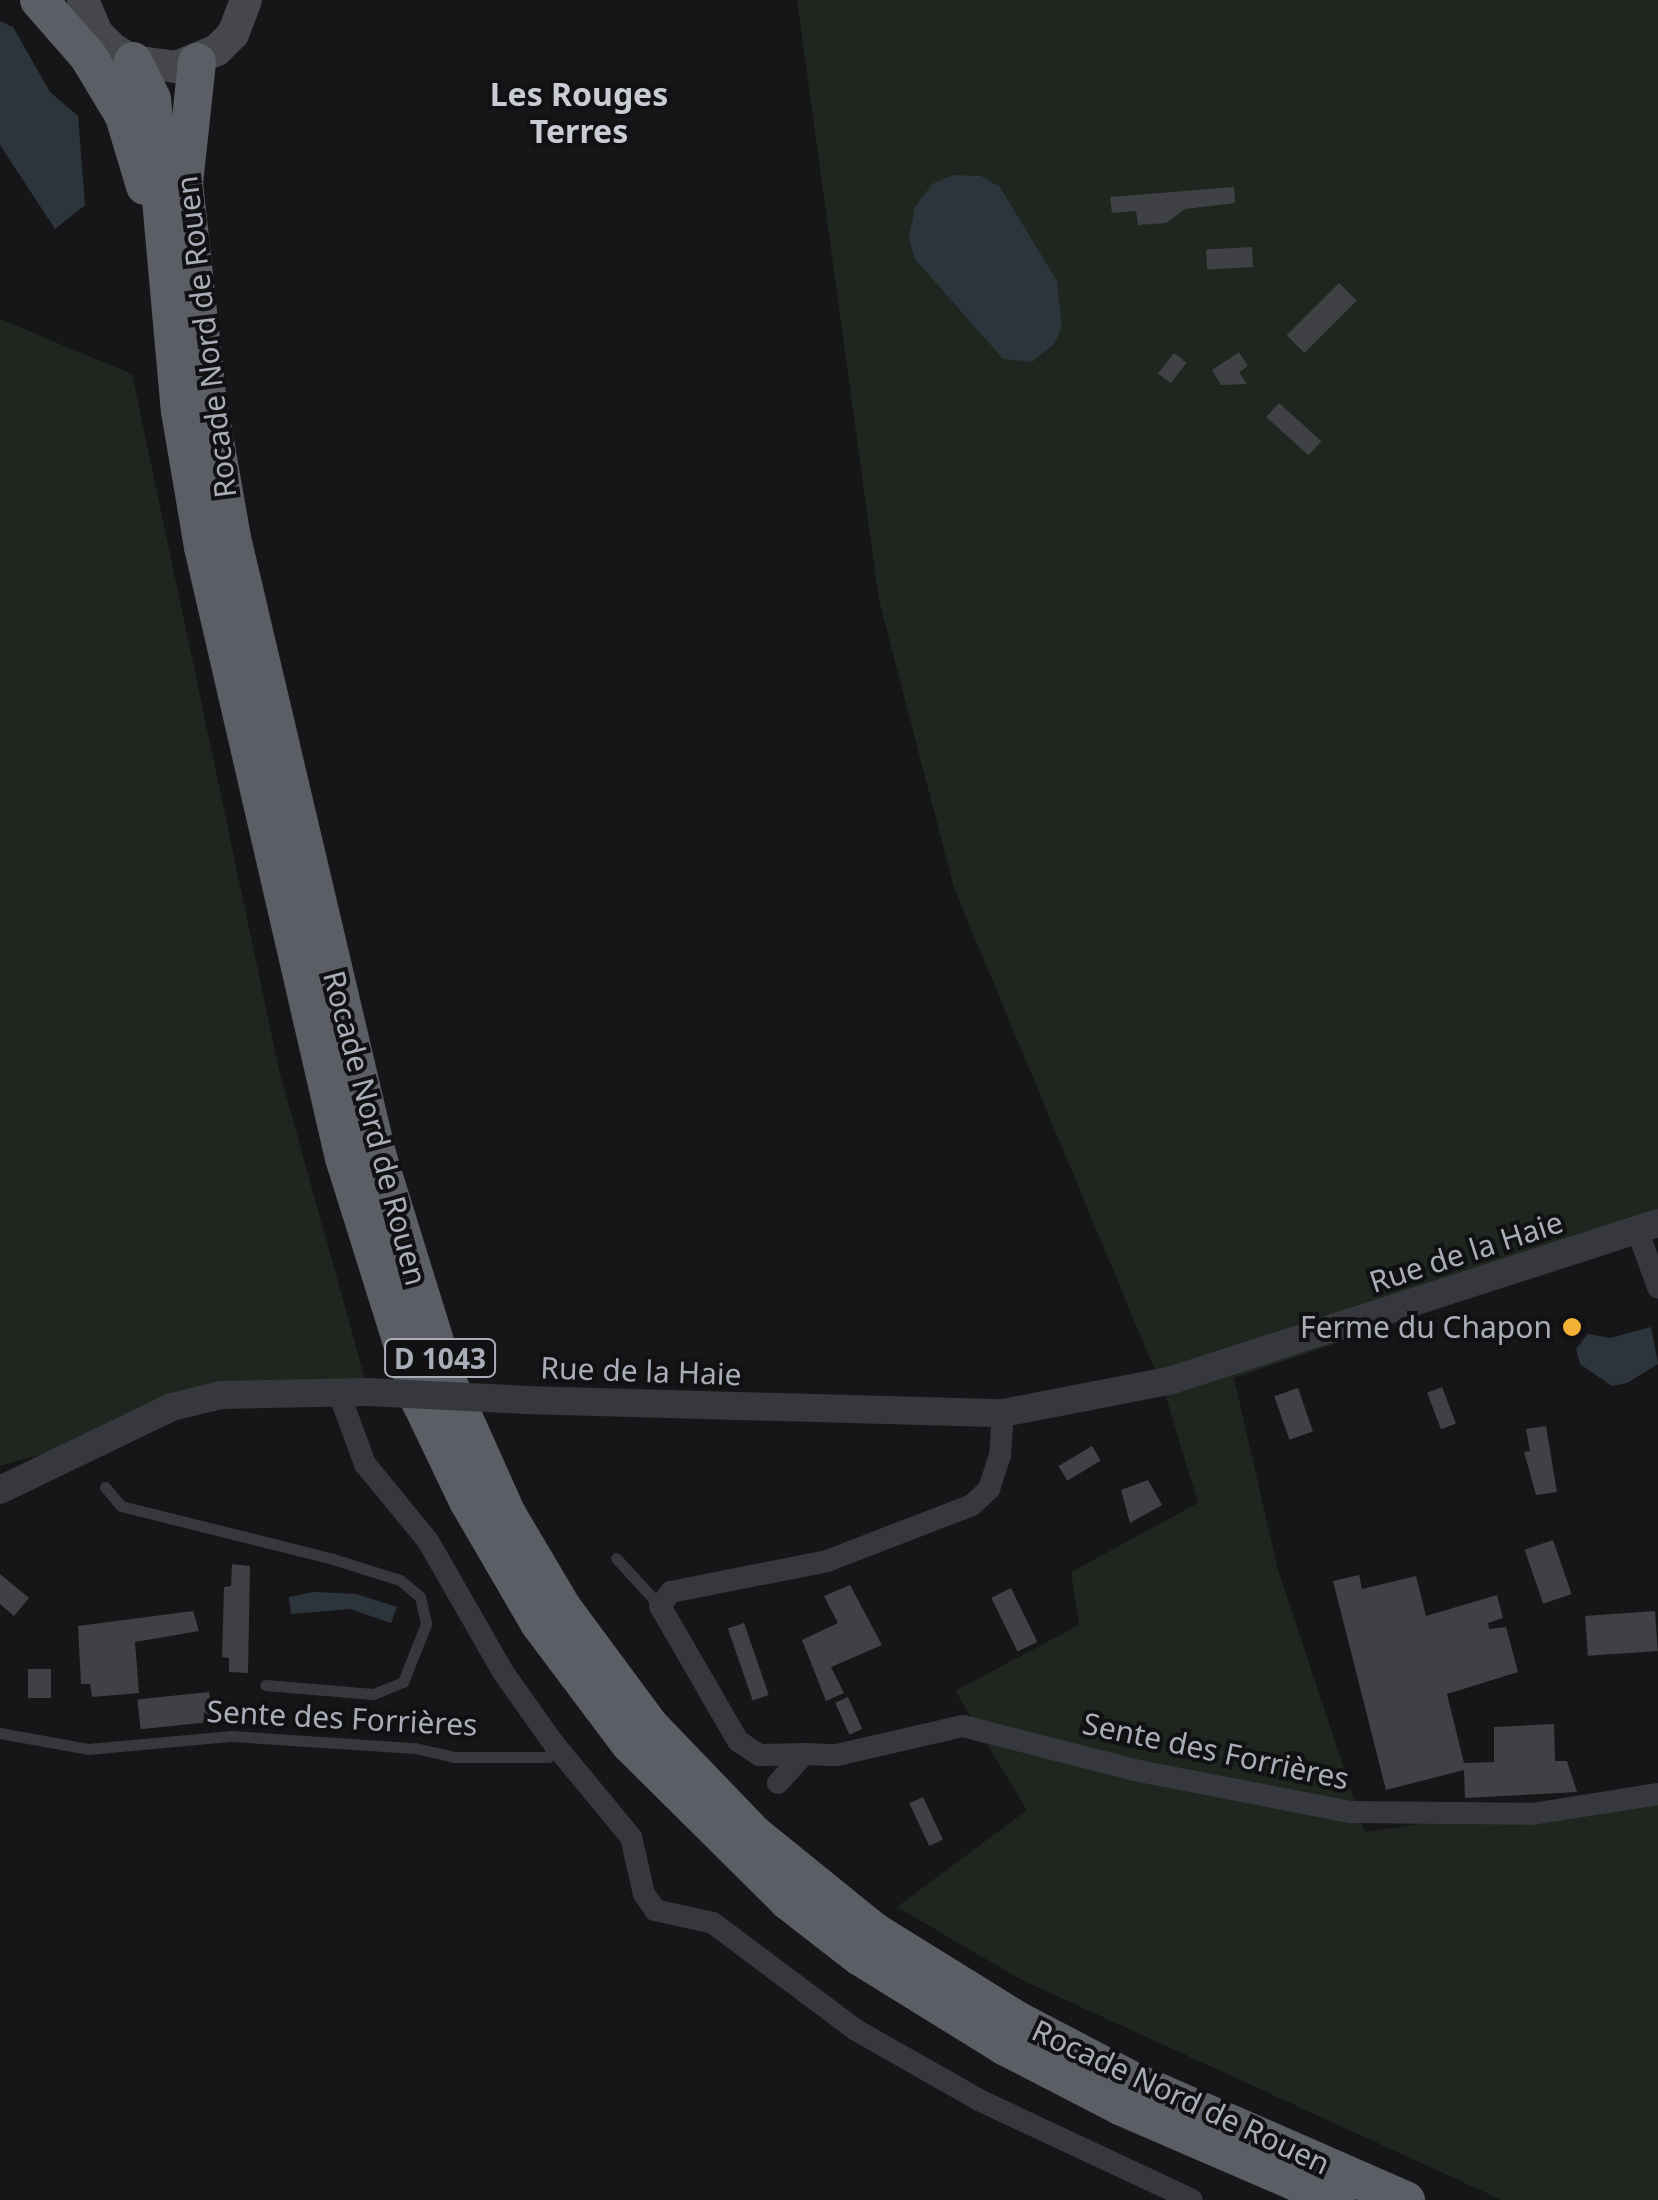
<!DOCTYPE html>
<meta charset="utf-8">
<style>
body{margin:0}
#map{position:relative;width:1658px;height:2200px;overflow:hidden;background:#161618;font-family:"Noto Sans",sans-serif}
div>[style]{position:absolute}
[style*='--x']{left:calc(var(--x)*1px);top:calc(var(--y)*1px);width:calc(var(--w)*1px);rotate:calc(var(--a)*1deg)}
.green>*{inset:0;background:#1e261f}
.water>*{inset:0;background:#2c353c}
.building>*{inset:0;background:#404145;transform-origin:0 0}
.service>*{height:11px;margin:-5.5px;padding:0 5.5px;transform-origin:5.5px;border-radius:5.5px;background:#37383d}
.minor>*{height:22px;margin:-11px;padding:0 11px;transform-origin:11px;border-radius:11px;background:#37383d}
.tertiary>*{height:28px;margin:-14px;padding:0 14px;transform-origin:14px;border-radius:14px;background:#37383d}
.secondary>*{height:32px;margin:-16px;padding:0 16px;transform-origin:16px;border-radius:16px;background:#45474d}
.trunk>*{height:38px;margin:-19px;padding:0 19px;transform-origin:19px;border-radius:19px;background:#5b5e65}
.tertiary-bridge>*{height:28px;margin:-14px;padding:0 14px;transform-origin:14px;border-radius:14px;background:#37383d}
.dots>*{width:28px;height:28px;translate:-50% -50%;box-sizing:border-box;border:5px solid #111113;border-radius:50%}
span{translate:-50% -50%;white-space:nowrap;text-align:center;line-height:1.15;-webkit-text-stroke:8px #111113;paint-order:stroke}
.shield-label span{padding:2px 8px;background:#111113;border:2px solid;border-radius:8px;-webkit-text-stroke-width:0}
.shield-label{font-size:28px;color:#a8adb8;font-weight:700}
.street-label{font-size:30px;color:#a8adb8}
.poi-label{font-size:30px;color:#a8adb8}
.right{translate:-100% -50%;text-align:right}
.neighbourhood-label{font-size:32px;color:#c9ccd4;font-weight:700}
</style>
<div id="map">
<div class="green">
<i style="clip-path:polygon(797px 0,1658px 0,1658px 1234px,1234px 1378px,1278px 1570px,1365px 1832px,1658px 1789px,1658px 2200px,1502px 2200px,1022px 1980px,897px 1907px,1027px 1810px,955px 1691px,1079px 1625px,1071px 1572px,1198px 1503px,1166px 1397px,954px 888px,879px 600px)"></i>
<i style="clip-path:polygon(0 319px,132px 374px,279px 1070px,370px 1397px,234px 1399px,0 1466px)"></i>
</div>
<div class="water">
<i style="clip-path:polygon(0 21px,13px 27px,50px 92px,78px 116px,85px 205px,55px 229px,0 145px)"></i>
<i style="clip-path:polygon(953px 175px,981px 176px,1000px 187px,1057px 281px,1062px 327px,1054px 344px,1032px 362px,1003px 359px,915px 259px,909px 238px,915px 207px,932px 184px)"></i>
<i style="clip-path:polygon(1651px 1327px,1658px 1364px,1627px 1383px,1612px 1386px,1580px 1364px,1576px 1349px,1588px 1334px,1610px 1338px)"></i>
<i style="clip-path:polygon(314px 1592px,356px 1594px,397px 1607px,391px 1623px,350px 1609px,291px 1614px,289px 1597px)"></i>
</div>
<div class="building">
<i style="clip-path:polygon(1234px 187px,1235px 203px,1185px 209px,1166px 223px,1138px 225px,1136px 211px,1112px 213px,1110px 197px)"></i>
<i style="left:1252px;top:247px;width:20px;height:46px;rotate:87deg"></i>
<i style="left:1339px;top:283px;width:25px;height:74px;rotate:45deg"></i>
<i style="clip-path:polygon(1239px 352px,1248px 366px,1239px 372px,1247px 384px,1221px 385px,1212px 370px)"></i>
<i style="left:1174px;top:353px;width:16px;height:26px;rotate:38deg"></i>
<i style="left:1279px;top:403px;width:57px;height:19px;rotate:42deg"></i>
<i style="left:1442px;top:1387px;width:39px;height:16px;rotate:69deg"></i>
<i style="left:1298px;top:1388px;width:46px;height:25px;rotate:71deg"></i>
<i style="clip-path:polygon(1546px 1426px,1557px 1492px,1536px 1495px,1524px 1452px,1530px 1451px,1526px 1429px)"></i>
<i style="left:1092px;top:1446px;width:17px;height:39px;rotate:59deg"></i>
<i style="clip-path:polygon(1148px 1480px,1162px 1505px,1130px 1523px,1121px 1490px)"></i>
<i style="left:1553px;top:1540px;width:57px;height:30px;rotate:71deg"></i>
<i style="clip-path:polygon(232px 1564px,250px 1566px,248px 1673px,229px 1672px,229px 1658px,222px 1657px,224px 1587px,231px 1586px)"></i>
<i style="clip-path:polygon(0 1574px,29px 1598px,14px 1616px,0 1604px)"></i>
<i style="clip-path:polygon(1359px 1575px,1362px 1589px,1416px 1576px,1426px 1616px,1497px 1595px,1503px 1618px,1488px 1623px,1489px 1629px,1506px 1627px,1518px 1672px,1447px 1694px,1464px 1763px,1494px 1762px,1494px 1727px,1554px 1724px,1555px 1761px,1567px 1761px,1577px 1792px,1465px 1798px,1464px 1770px,1386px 1790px,1333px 1581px)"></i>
<i style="clip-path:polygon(850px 1585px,882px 1645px,831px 1667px,844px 1693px,826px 1701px,802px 1640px,838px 1623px,824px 1596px)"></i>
<i style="left:1011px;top:1588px;width:60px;height:22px;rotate:64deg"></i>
<i style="clip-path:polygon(193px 1611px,199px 1631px,135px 1642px,139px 1693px,92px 1697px,90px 1684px,81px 1684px,78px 1626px)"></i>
<i style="left:1655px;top:1611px;width:40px;height:70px;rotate:86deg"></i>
<i style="left:744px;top:1623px;width:76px;height:17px;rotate:71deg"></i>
<i style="left:28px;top:1669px;width:23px;height:29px"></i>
<i style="left:209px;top:1692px;width:30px;height:72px;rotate:84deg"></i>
<i style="left:848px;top:1697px;width:35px;height:14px;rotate:66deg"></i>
<i style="left:923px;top:1797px;width:47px;height:15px;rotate:65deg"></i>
</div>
<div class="service">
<i style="--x:105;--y:1487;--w:25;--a:50"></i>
<i style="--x:121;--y:1506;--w:219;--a:14"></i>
<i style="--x:333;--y:1559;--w:70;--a:17.4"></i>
<i style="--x:400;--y:1580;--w:26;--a:40"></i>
<i style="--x:420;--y:1597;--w:28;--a:77"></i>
<i style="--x:426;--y:1624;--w:62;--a:111.6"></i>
<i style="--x:403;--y:1682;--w:32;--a:158"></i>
<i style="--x:373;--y:1694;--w:108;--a:-175.2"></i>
<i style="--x:616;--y:1558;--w:65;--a:47.5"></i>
<i style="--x:0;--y:1733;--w:89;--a:10.3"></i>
<i style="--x:88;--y:1749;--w:145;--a:-5.2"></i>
<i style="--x:232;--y:1736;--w:183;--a:3.8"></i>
<i style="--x:415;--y:1748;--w:41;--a:12.7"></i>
<i style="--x:455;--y:1757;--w:93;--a:0"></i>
<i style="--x:548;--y:1757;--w:14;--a:-65"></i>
</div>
<div class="minor">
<i style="--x:1638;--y:1232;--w:59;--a:70"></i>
<i style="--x:339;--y:1393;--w:76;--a:69.9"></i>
<i style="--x:365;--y:1464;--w:99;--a:50.7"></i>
<i style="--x:428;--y:1541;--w:151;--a:60.2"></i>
<i style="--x:503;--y:1672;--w:88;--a:54.7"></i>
<i style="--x:554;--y:1744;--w:121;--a:50.4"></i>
<i style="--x:631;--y:1837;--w:58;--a:77.2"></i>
<i style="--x:644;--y:1894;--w:19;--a:55"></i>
<i style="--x:655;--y:1910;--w:59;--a:12.6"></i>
<i style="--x:713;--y:1923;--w:179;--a:36.8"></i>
<i style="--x:856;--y:2030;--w:142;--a:29.6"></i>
<i style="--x:979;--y:2100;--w:235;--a:25.1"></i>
<i style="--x:804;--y:1754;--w:45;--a:178.7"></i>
<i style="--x:759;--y:1755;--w:25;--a:-146"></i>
<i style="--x:738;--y:1741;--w:156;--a:-120"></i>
<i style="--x:660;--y:1606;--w:18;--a:-52"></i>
<i style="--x:671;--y:1592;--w:159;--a:-11.2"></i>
<i style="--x:827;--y:1561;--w:155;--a:-21.1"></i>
<i style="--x:972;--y:1505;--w:23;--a:-43"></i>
<i style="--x:989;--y:1489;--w:35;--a:-72"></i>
<i style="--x:1000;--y:1456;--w:43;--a:-86"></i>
<i style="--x:778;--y:1783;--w:39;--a:-48"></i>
<i style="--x:804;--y:1754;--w:33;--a:2"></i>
<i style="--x:837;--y:1755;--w:129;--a:-13"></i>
<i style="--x:963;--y:1726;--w:177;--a:14.4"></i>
<i style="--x:1134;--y:1770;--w:221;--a:11"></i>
<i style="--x:1351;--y:1812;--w:181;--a:0.6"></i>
<i style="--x:1532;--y:1814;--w:128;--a:-9"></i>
</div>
<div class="tertiary">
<i style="--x:526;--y:1400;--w:477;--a:1.6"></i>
<i style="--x:1003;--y:1413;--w:172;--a:-11"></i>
<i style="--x:1172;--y:1380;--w:511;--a:-17.9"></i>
<i style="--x:0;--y:1490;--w:191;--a:-25.8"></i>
<i style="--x:172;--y:1407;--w:50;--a:-13.8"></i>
<i style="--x:221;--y:1395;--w:148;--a:-1.2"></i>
</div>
<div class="secondary">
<i style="--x:83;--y:0;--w:36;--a:67"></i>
<i style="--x:97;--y:33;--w:23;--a:45"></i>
<i style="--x:113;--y:49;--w:23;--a:31"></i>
<i style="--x:133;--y:61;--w:43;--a:7.9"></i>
<i style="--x:176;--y:67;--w:44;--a:-22.5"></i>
<i style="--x:217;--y:50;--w:23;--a:-45"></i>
<i style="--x:233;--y:34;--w:36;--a:-69"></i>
</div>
<div class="trunk">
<i style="--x:39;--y:0;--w:74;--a:48.8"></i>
<i style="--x:88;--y:56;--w:70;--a:59"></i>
<i style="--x:124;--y:116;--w:73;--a:73.3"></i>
<i style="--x:133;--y:61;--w:42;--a:63.4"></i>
<i style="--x:152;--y:99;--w:313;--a:84.9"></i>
<i style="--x:180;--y:411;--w:138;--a:80.4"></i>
<i style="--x:203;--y:547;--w:627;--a:77.01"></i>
<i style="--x:344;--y:1158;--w:257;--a:72.6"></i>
<i style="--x:421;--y:1403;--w:109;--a:64.4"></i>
<i style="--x:468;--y:1501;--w:141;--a:59.8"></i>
<i style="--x:539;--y:1623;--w:151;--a:53.1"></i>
<i style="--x:630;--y:1744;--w:223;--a:44.8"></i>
<i style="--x:788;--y:1901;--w:90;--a:37.8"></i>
<i style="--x:859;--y:1956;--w:171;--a:31.8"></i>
<i style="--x:1004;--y:2046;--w:131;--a:27.3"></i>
<i style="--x:1120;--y:2106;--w:236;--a:23.4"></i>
<i style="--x:197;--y:62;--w:122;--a:96.1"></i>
<i style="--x:184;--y:183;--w:214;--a:83.8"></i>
<i style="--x:207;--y:396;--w:144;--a:80"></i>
<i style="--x:232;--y:538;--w:633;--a:76.75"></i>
<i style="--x:377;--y:1154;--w:237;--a:72.8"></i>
<i style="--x:447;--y:1380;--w:147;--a:65.9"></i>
<i style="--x:507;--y:1514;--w:108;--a:59.4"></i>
<i style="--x:562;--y:1607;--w:148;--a:53.5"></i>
<i style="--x:650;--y:1726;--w:150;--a:46.1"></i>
<i style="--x:754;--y:1834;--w:156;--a:39"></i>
<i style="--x:875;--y:1932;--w:167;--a:31.8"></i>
<i style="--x:1017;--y:2020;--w:131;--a:27.7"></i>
<i style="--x:1133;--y:2081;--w:298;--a:23.6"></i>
</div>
<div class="tertiary-bridge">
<i style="--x:369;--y:1392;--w:157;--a:2.9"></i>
</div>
<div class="dots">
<i style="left:1572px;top:1327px;background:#f2b134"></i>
</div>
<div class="shield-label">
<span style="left:440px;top:1358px">D 1043</span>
</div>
<div class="street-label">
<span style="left:206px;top:337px;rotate:-97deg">Rocade Nord de Rouen</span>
<span style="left:375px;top:1128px;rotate:75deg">Rocade Nord de Rouen</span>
<span style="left:1466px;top:1252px;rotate:-18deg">Rue de la Haie</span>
<span style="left:641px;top:1371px;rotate:2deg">Rue de la Haie</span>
<span style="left:342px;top:1718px;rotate:3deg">Sente des Forrières</span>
<span style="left:1216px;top:1751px;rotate:12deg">Sente des Forrières</span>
<span style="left:1181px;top:2097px;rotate:25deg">Rocade Nord de Rouen</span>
</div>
<div class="poi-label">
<span class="right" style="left:1552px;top:1327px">Ferme du Chapon</span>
</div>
<div class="neighbourhood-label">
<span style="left:579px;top:113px">Les Rouges<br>Terres</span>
</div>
</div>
